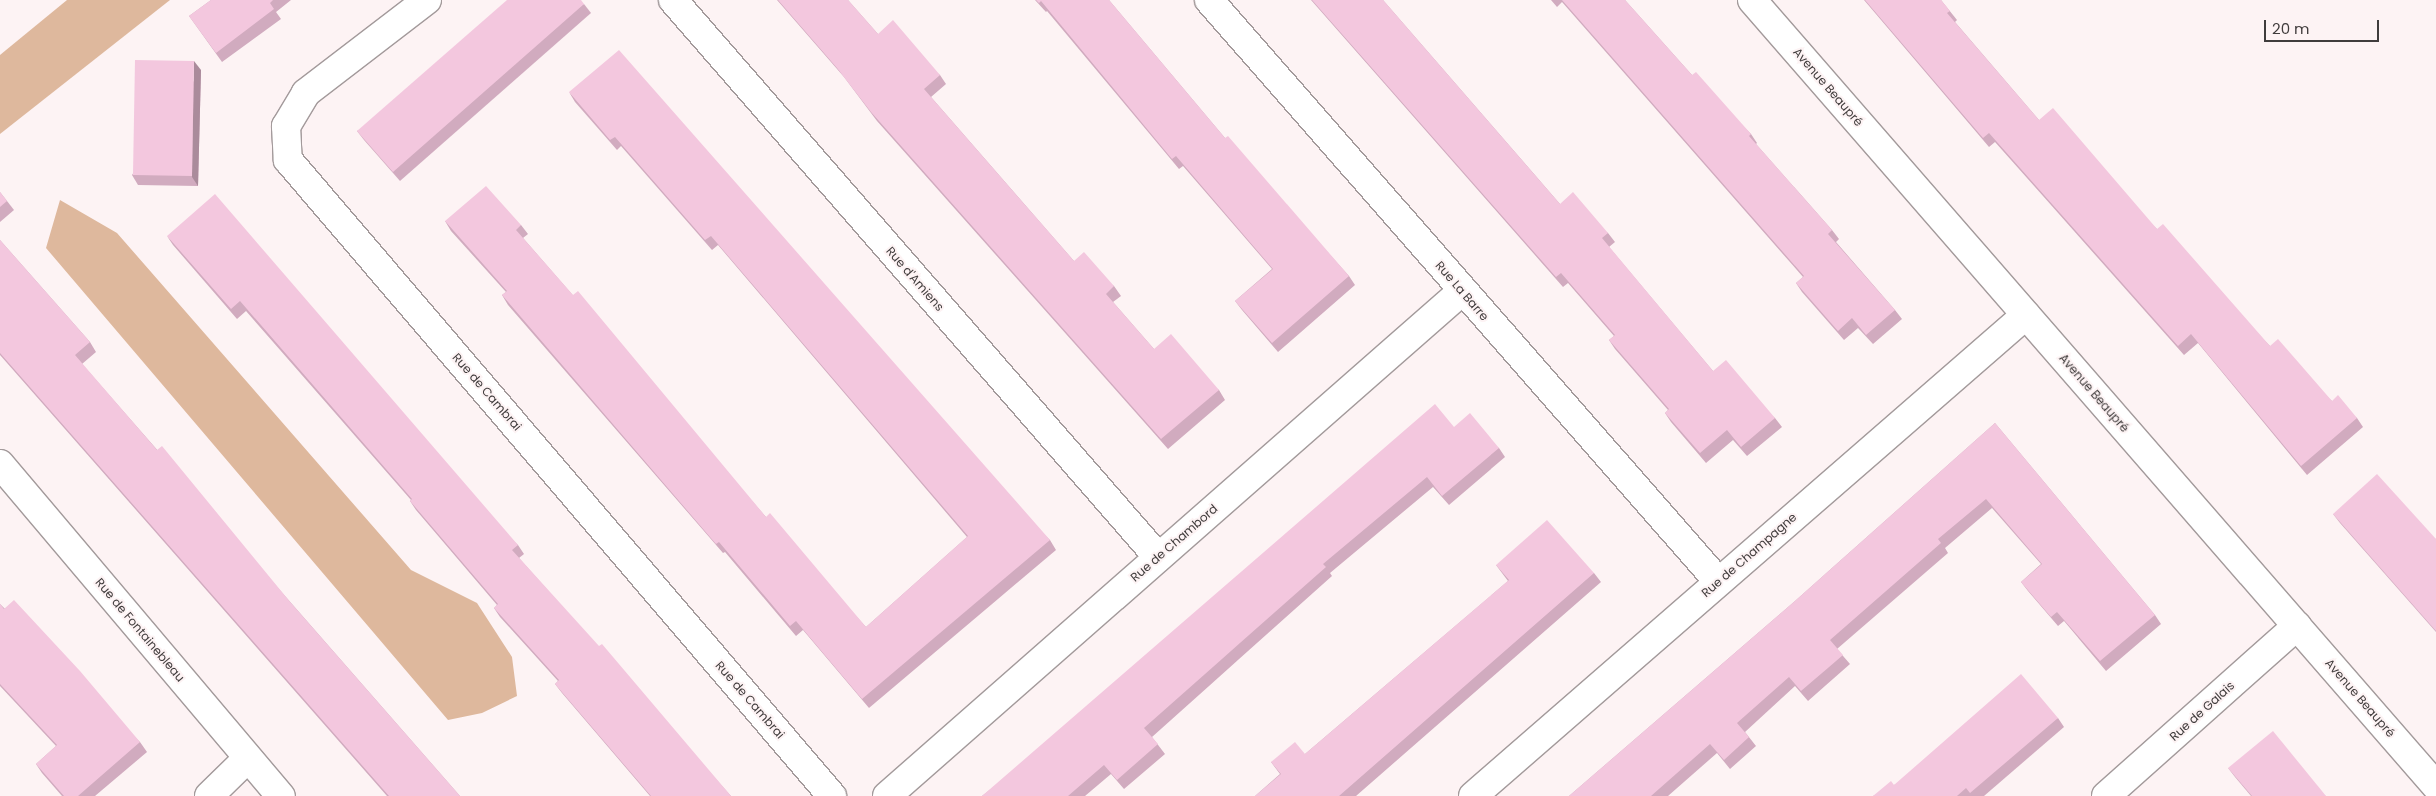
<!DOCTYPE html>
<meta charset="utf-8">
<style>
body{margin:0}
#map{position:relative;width:2436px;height:796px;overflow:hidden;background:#fdf3f4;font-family:Poppins,sans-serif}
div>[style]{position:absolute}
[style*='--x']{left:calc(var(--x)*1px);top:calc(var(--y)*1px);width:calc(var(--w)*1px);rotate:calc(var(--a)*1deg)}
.forest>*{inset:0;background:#deb89d}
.roads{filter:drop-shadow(1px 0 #a39a9b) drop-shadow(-1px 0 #a39a9b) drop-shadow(0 1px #a39a9b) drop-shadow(0 -1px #a39a9b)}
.minor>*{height:28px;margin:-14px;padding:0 14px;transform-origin:14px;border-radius:14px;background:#fff}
.wall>*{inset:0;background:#d1abbf}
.shaded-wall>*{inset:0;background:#aa8b9b}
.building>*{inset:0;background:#f3c7de;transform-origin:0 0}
span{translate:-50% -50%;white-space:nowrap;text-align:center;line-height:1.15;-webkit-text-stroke:4px #fdf3f4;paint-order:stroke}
.street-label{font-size:12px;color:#403c3c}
.scale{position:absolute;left:2264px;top:20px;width:115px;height:22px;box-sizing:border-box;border:2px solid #403c3c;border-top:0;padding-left:6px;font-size:15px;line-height:18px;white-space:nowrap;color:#403c3c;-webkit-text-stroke:4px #fdf3f4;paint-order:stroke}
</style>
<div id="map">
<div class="forest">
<i style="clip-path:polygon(67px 0,170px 0,0 134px,0 55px)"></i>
<i style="clip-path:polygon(60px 200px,117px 233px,411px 570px,477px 603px,512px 657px,517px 696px,482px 713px,448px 720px,46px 248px)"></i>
</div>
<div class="roads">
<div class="minor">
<i style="--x:427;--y:0;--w:153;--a:142.5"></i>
<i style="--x:306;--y:93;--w:39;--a:121"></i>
<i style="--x:286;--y:126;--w:34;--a:87"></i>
<i style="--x:288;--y:160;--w:837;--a:49.46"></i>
<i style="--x:673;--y:0;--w:739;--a:48.95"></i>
<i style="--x:1209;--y:0;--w:772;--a:48.78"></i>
<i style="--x:1752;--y:0;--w:1042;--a:48.97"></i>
<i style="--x:0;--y:464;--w:435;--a:49.8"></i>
<i style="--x:209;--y:796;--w:54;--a:-44.3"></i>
<i style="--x:887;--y:796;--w:765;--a:-41.29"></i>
<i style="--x:1473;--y:796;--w:733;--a:-41.02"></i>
<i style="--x:2106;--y:796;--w:256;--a:-41.7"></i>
</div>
</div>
<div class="wall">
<i style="clip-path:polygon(211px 0,291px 0,276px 12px,281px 19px,222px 62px,189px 16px)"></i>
<i style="clip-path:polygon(777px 0,848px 0,878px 34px,940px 75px,946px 84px,931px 97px,1074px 261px,1114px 286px,1121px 296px,1113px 302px,1154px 349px,1219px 390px,1225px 400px,1168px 449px,877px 121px,844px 77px)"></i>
<i style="clip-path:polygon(1035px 0,1109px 0,1225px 138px,1349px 276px,1355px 285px,1278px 352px,1242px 310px,1235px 301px,1272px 269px,1183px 166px,1179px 169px,1047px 11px,1046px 12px)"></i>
<i style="clip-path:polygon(1311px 0,1383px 0,1560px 204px,1608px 233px,1615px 242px,1609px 247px,1713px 371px,1775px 418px,1782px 427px,1747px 456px,1733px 440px,1706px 463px,1671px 422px,1665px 413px,1668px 410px,1615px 349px,1609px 340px,1614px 336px,1568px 283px,1563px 287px)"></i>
<i style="clip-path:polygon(1551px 0,1625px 0,1692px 75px,1751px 134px,1757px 143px,1756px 144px,1832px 230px,1839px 239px,1836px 242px,1895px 310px,1902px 319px,1873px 344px,1858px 328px,1844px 340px,1802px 292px,1796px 283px,1803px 277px,1562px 2px,1557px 7px)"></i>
<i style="clip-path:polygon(1864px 0,1941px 0,1957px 20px,1955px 22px,2039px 120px,2157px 229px,2270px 346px,2332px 401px,2357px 418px,2363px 427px,2307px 475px,2198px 343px,2184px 355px,1995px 142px,1989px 147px)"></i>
<i style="clip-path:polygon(584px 4px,591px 13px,400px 181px,364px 140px,357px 131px)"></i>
<i style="clip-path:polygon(201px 70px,198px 186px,138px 185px,132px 175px)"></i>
<i style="clip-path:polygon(569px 92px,1050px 540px,1056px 550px,869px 708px,803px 630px,796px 636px,725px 552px,723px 553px,508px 305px,502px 295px,506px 292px,451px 231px,445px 221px,521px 225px,528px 234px,523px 238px,766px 517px,866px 627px,967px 537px,718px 245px,712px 250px,621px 146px,617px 150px,575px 102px)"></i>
<i style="clip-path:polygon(0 192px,14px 210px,0 222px)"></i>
<i style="clip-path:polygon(167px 236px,518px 545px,524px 554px,519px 558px,731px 796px,650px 796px,562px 693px,555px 684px,558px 681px,500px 617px,494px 608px,497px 605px,416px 510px,410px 501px,411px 500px,246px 311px,237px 319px,173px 245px)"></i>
<i style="clip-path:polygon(0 240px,90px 342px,96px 352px,82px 364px,460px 796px,387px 796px,0 355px)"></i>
<i style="clip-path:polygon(1995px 423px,2155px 615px,2161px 624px,2106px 671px,2064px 621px,2058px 626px,2028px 591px,2021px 582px,2041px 564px,1992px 508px,1945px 548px,1948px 553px,1837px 649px,1850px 664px,1808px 701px,1795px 686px,1745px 732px,1756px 746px,1730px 769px,1717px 753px,1668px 796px,1569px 796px,1795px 601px)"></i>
<i style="clip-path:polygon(1454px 427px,1499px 448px,1505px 457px,1449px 505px,1433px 487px,1330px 573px,1332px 576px,1152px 737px,1165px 754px,1124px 789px,1111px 774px,1085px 796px,982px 796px)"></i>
<i style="clip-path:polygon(2333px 514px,2436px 539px,2436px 632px,2340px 523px)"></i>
<i style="clip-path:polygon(1496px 565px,1594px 573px,1601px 582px,1356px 796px,1255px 796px,1280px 774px,1271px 762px,1305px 754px,1508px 581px)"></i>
<i style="clip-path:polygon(0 604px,140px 742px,147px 752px,95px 796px,62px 796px,42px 773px,36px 764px,56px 746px,0 686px)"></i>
<i style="clip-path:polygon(2058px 718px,2064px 727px,1984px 796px,1873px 796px,1894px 785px)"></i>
<i style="clip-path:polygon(2228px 768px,2326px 796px,2251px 796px,2235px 777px)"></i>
</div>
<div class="shaded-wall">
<i style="clip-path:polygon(194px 61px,201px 70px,198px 186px,192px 177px)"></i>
</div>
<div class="building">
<i style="clip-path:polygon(211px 0,273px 0,270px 3px,274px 9px,216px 53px,189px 16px)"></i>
<i style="clip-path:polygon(507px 0,581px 0,584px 4px,393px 172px,357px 131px)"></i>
<i style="clip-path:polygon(778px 0,848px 0,878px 34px,893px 20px,940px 75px,924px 89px,1074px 261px,1084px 252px,1114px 286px,1106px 294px,1154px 349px,1171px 334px,1219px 390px,1161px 439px,871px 112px,837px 68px)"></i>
<i style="clip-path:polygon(1036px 0,1109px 0,1225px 138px,1228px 136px,1349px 276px,1272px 343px,1235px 301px,1273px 269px,1176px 156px,1172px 159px,1041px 1px,1039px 3px)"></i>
<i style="clip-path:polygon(1312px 0,1383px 0,1560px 204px,1573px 192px,1608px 233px,1602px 238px,1713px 371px,1726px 360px,1775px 418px,1741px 447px,1727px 430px,1700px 453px,1665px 413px,1669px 409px,1609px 340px,1615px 335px,1561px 273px,1556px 277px)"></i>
<i style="clip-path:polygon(1562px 0,1625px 0,1692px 75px,1696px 72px,1751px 134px,1749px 136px,1832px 230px,1828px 234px,1895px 310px,1866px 335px,1852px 318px,1838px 331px,1796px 283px,1804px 276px)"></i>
<i style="clip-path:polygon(1865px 0,1941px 0,1950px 11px,1947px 13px,2039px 120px,2053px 108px,2157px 229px,2163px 224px,2270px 346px,2278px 339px,2332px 401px,2338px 395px,2357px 418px,2301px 466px,2191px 334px,2178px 346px,1989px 133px,1983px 138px)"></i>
<i style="clip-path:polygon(619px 50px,1050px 540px,862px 699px,796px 621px,790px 626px,719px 542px,716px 544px,502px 295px,507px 291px,445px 221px,486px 186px,521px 225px,516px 230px,573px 295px,578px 291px,766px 517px,770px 513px,866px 627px,968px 536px,711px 236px,705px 240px,615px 137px,610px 140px,569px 92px)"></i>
<i style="left:135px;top:60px;width:59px;height:115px;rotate:1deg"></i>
<i style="clip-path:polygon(0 192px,7px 201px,0 207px)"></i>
<i style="clip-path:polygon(215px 194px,518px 545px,512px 550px,599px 646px,602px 644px,731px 796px,651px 796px,555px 684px,559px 680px,494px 608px,498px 604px,410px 501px,412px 499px,240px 301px,231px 309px,167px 236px)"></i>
<i style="clip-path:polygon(0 240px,90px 342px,75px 355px,157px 450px,162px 446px,291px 603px,460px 796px,389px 796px,0 353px)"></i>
<i style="clip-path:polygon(1435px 404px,1454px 427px,1470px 413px,1499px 448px,1442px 496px,1427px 477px,1323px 564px,1326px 567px,1144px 728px,1158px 744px,1117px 780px,1104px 765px,1068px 796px,982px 796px)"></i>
<i style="clip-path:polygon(1995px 423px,2155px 615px,2100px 661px,2057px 612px,2051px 617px,2021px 582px,2042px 564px,1986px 499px,1938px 539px,1941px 543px,1830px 640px,1843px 655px,1801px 691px,1789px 677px,1737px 723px,1749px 737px,1724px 760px,1710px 744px,1651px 796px,1569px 796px,1795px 601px)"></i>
<i style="clip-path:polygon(2377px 474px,2436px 539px,2436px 631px,2333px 514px)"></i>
<i style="clip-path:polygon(1547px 520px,1594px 573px,1339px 796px,1255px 796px,1281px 774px,1271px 762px,1295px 742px,1305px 754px,1509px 580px,1496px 565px)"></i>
<i style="clip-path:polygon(14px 600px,80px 671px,140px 742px,78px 796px,64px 796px,36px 764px,57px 745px,0 684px,0 604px,4px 609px)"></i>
<i style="clip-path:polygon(2021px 674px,2058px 718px,1970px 793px,1966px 788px,1957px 796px,1873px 796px,1891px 781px,1894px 785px)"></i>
<i style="clip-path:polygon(2273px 731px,2326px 796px,2252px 796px,2228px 768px)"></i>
</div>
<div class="street-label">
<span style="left:1828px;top:87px;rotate:49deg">Avenue Beaupré</span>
<span style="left:915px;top:279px;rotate:49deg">Rue d'Amiens</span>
<span style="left:1462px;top:291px;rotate:49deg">Rue La Barre</span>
<span style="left:487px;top:392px;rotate:49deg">Rue de Cambrai</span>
<span style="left:2094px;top:393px;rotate:49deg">Avenue Beaupré</span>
<span style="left:1174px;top:543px;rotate:-41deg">Rue de Chambord</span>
<span style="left:1749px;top:555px;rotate:-41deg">Rue de Champagne</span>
<span style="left:140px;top:630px;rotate:50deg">Rue de Fontainebleau</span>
<span style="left:2360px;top:698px;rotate:49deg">Avenue Beaupré</span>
<span style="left:750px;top:700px;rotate:49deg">Rue de Cambrai</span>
<span style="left:2202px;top:711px;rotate:-42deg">Rue de Galais</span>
</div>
<div class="scale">20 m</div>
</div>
